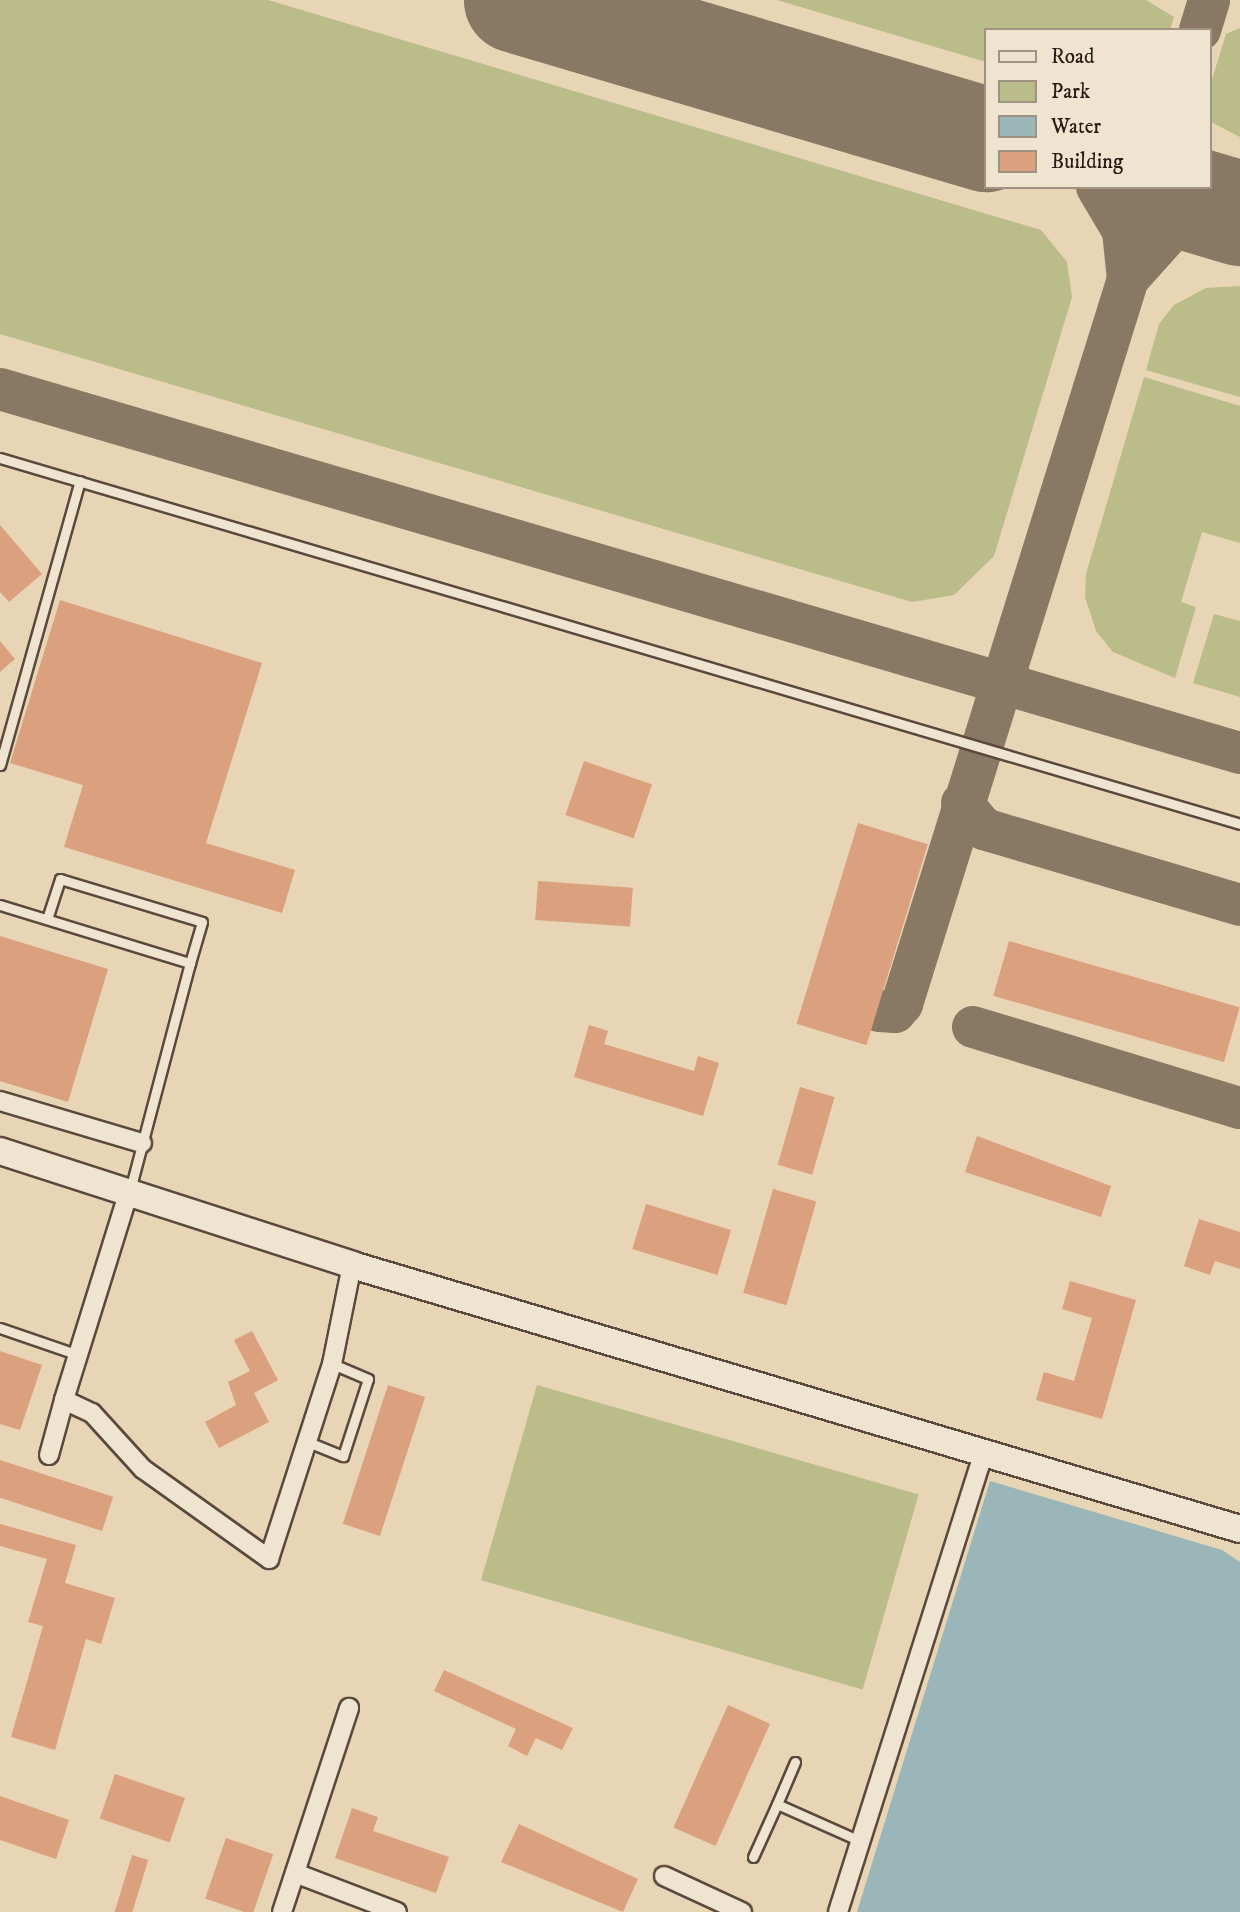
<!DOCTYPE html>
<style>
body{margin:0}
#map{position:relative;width:1240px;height:1912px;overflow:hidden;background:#e7d5b5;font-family:"IM FELL DW Pica",serif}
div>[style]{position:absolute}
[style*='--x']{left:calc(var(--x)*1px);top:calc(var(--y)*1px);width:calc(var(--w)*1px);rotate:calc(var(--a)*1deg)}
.green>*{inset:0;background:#babc8a;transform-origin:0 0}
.water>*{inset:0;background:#9bb6b8}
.taxiway>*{height:42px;margin:-21px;padding:0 21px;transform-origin:21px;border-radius:21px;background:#897864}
.runway>*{height:105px;margin:-52.5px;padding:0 52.5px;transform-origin:52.5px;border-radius:52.5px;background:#897864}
.building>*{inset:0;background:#dba17e;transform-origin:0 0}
.roads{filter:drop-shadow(2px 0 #5a493c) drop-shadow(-2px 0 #5a493c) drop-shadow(0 2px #5a493c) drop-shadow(0 -2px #5a493c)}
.lane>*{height:9px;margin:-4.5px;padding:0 4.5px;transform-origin:4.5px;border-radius:4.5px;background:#efe4cf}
.street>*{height:18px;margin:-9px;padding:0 9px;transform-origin:9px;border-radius:9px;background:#efe4cf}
.secondary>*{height:26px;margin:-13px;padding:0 13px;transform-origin:13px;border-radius:13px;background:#efe4cf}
span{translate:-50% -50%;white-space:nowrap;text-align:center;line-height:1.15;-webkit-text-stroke:7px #efe4cf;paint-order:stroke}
.legend{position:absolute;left:984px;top:28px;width:228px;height:161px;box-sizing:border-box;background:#efe4cf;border:2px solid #a19384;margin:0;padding:9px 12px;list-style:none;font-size:21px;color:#2b1a13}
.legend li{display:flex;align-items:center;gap:14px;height:35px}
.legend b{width:35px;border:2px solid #a19384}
</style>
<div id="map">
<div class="green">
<i style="clip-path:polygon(0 0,268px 0,1041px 230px,1067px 262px,1072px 297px,994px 556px,954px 595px,912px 602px,0 334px)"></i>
<i style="clip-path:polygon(777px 0,1146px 0,1174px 17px,1170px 30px,986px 30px,986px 62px)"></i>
<i style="clip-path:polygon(1240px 28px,1240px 137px,1211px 122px,1210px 86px,1226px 34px)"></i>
<i style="clip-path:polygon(1240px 286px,1240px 397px,1146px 370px,1159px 324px,1174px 305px,1206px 288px)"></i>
<i style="clip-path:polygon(1144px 377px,1240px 406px,1240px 543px,1202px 532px,1181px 602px,1196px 607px,1175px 678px,1113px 652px,1096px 631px,1085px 597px,1086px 574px)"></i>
<i style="clip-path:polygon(1214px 614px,1240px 621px,1240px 697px,1193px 683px)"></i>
<i style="left:537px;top:1385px;width:397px;height:203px;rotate:16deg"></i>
</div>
<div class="water">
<i style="clip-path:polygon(990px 1481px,1222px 1550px,1240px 1562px,1240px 1912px,857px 1912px)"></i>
</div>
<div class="taxiway">
<i style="--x:1200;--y:30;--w:31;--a:-73"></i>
<i style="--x:1097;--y:187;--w:51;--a:59.4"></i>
<i style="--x:1123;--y:231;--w:48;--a:84.1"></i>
<i style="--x:0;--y:389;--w:1292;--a:16.36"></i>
<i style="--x:962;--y:803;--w:34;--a:50"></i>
<i style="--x:984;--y:829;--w:267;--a:16.5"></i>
<i style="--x:879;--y:1011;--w:16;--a:4"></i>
<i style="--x:895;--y:1012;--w:11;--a:-49"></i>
<i style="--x:902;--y:1004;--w:759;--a:-72.69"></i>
<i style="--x:1128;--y:279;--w:64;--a:-48.1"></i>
<i style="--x:1171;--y:231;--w:43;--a:-23"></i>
<i style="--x:1211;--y:214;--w:29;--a:-2"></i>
<i style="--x:973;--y:1027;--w:279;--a:16.9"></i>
</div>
<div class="runway">
<i style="--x:516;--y:0;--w:490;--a:16.5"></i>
<i style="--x:1152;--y:187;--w:92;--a:16.5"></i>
</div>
<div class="building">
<i style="clip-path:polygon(0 525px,42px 574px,9px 602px,0 592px)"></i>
<i style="clip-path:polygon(60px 600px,262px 663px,206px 843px,295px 870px,282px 913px,64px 847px,83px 785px,10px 763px)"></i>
<i style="clip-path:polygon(0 641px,15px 659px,0 672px)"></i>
<i style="left:584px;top:761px;width:72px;height:57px;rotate:19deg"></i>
<i style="left:858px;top:823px;width:73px;height:210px;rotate:17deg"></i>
<i style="left:538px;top:881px;width:95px;height:39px;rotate:4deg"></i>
<i style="clip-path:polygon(0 936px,108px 969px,68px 1102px,0 1081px)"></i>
<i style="left:1009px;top:941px;width:240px;height:57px;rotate:16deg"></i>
<i style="clip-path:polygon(589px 1025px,608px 1031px,604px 1044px,694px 1071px,698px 1056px,719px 1063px,703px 1116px,574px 1077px)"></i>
<i style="left:800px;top:1087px;width:36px;height:81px;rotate:16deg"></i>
<i style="clip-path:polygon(977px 1136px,1111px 1186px,1101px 1217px,965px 1172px)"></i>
<i style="left:773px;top:1189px;width:45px;height:108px;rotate:16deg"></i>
<i style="left:646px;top:1204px;width:89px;height:47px;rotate:17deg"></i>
<i style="clip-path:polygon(1199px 1219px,1240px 1232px,1240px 1269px,1215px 1261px,1210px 1275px,1184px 1266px)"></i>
<i style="clip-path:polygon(1070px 1281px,1136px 1300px,1102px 1419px,1036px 1400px,1044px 1372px,1074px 1381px,1092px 1318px,1062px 1309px)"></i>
<i style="clip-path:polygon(252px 1331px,278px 1380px,254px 1393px,269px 1422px,219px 1448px,205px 1422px,236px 1405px,228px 1382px,250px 1371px,234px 1340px)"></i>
<i style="clip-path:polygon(0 1351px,42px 1365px,20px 1430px,0 1424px)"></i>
<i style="left:388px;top:1385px;width:39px;height:146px;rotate:18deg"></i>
<i style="left:0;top:1460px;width:119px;height:36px;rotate:18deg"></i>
<i style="clip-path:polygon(0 1524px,76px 1545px,65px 1583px,115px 1598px,101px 1644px,86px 1639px,55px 1750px,11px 1737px,43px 1626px,28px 1622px,47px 1559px,0 1546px)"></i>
<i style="clip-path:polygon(444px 1670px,573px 1728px,562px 1750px,536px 1738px,527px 1756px,508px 1746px,516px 1729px,434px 1691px)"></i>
<i style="left:728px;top:1705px;width:46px;height:134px;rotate:24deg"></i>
<i style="left:115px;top:1774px;width:74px;height:47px;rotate:19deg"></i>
<i style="clip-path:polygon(0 1796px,69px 1820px,56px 1859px,0 1840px)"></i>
<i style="clip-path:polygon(352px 1808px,378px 1817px,373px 1831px,449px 1857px,436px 1893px,335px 1858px)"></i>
<i style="clip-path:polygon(519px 1824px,638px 1879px,623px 1912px,501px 1862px)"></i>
<i style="left:226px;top:1838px;width:50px;height:64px;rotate:19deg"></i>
<i style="left:132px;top:1855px;width:17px;height:60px;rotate:17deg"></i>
</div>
<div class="roads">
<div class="lane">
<i style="--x:0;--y:458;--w:1293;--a:16.44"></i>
<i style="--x:0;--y:765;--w:295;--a:-74.3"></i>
<i style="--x:0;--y:905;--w:199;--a:17"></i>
<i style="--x:190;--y:963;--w:235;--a:104.8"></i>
<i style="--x:47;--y:919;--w:42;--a:-72"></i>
<i style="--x:60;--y:879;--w:148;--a:16.8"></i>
<i style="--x:202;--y:922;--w:43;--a:106.3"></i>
<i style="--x:0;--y:1328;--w:83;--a:18.9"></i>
<i style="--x:308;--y:1442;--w:38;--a:22"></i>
<i style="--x:343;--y:1456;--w:81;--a:-72"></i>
<i style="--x:368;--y:1379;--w:39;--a:-157"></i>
<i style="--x:795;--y:1762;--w:46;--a:113.2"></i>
<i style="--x:777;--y:1804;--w:91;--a:24"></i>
<i style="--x:753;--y:1857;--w:58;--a:-65.6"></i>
</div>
<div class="street">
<i style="--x:0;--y:1101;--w:148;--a:16.5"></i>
<i style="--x:129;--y:1191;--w:219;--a:107.3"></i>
<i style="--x:64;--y:1400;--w:31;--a:25"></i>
<i style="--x:92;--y:1413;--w:76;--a:47.7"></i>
<i style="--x:143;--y:1469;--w:155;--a:35.5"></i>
<i style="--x:269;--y:1559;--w:205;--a:-72.1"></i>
<i style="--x:332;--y:1364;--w:101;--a:-78.6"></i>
<i style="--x:49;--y:1455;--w:57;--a:-74.7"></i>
<i style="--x:295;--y:1873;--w:109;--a:20.9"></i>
<i style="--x:664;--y:1876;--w:86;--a:24.8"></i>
<i style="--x:282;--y:1912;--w:215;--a:-71.8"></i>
<i style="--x:838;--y:1912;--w:482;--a:-72.4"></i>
</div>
<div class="secondary">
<i style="--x:0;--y:1151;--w:370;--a:17.9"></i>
<i style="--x:352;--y:1265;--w:926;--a:16.56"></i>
</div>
</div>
<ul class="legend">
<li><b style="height:9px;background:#efe4cf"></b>Road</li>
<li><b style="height:19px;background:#babc8a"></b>Park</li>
<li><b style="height:19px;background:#9bb6b8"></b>Water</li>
<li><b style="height:19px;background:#dba17e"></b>Building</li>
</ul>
</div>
